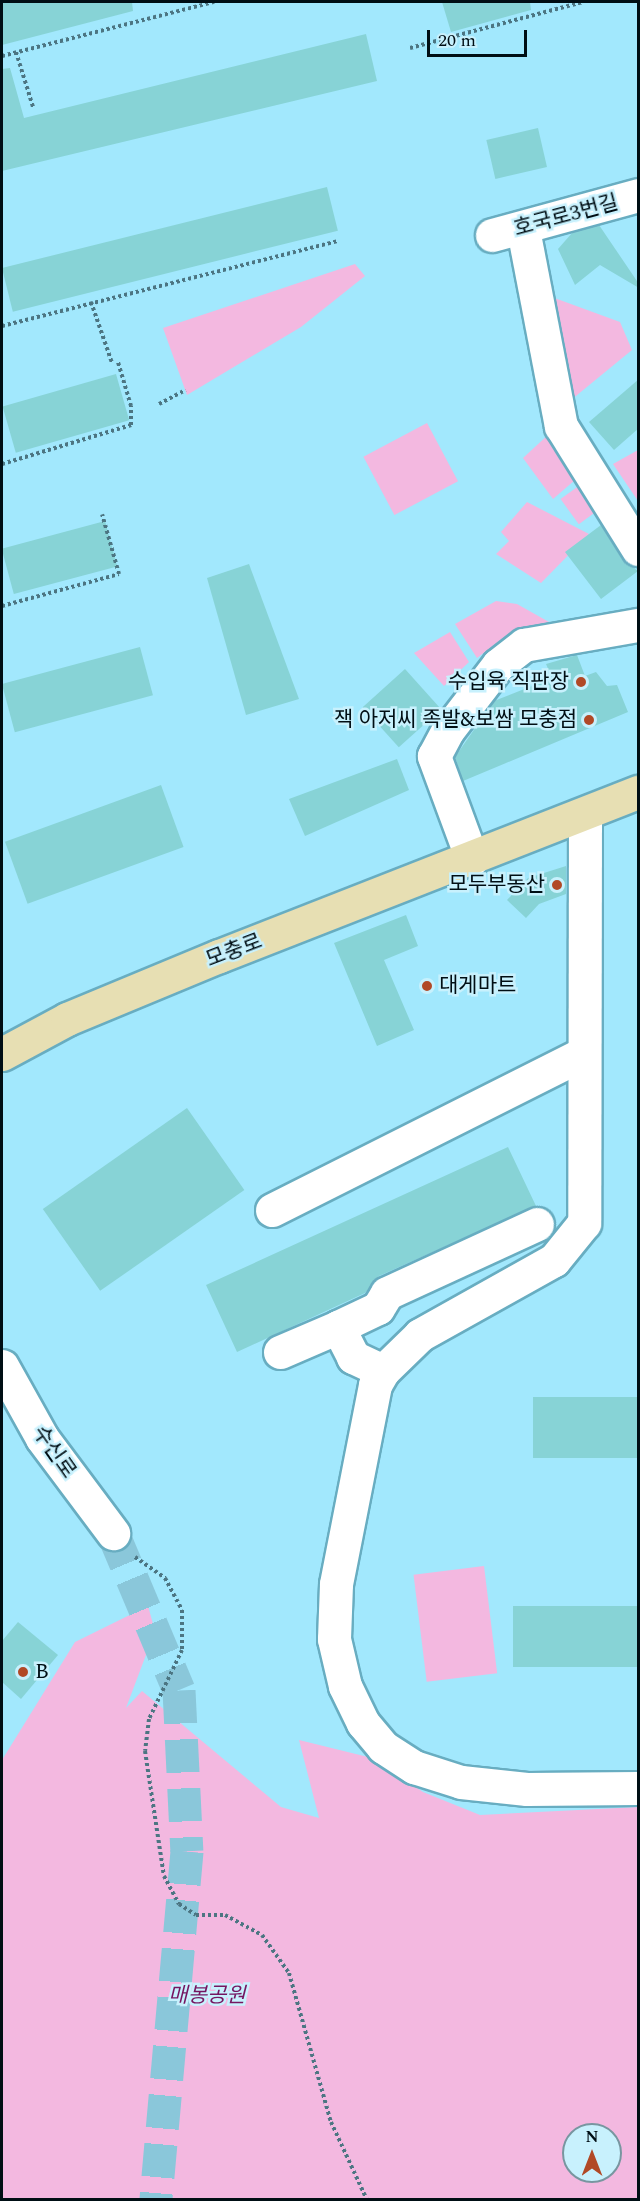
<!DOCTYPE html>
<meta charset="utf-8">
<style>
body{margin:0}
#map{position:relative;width:640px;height:2201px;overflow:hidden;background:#a2e8fd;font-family:Spectral,"Noto Sans KR",serif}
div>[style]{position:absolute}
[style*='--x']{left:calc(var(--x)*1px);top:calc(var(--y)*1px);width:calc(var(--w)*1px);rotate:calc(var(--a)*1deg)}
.green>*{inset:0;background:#f3b8e0;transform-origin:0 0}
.building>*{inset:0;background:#87d3d6;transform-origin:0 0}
.minor-tunnel>*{height:33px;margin-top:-16.5px;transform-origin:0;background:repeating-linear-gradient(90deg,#8ac7da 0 33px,transparent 0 49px)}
.path>*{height:4px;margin-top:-2px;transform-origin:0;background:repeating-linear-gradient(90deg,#4c7582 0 3px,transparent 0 6px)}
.roads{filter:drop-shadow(2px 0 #68adc1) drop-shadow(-2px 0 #68adc1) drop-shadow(0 2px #68adc1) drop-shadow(0 -2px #68adc1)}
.minor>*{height:33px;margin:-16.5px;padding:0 16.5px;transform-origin:16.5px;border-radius:16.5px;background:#fff}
.major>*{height:33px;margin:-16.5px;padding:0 16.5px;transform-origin:16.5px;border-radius:16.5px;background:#e7dfb3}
.dots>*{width:16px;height:16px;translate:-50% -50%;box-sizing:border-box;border:3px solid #c8f1fd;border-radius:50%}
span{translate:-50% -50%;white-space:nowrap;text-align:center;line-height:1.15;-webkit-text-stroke:5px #c8f1fd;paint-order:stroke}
.street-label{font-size:21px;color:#000e14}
.poi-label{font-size:21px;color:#000e14}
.right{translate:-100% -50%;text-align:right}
.left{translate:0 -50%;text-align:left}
.park-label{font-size:21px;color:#751661;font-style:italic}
.frame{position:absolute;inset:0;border:3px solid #000e14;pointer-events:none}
.north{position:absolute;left:562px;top:2123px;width:60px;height:60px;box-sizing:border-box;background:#c8f1fd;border:2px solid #7896a0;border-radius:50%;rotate:0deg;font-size:16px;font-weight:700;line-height:24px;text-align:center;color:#000e14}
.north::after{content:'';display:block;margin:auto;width:21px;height:27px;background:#b14926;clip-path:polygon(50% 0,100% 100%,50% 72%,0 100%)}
.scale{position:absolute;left:427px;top:30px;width:100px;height:27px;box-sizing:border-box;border:3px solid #000e14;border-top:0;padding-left:8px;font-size:18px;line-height:21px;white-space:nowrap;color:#000e14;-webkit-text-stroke:4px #c8f1fd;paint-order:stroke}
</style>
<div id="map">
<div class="green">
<i style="clip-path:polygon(355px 264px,365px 276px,301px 327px,187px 395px,163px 328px)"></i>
<i style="clip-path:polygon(549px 296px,620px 322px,632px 350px,571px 400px)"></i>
<i style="left:427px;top:423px;width:66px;height:72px;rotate:62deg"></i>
<i style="clip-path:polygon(549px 434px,575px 480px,553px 499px,523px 458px)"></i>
<i style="clip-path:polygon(638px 450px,638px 501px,613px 464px)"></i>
<i style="left:580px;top:485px;width:31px;height:24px;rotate:54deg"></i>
<i style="clip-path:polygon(527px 502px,589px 534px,541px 583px,496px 554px,509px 541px,501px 532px)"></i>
<i style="clip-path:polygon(496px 601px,517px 604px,549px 622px,511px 632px,477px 658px,455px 624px)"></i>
<i style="clip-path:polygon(450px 632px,469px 662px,444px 686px,414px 653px)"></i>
<i style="left:484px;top:1566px;width:108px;height:71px;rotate:83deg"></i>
<i style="clip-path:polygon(evenodd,148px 1606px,155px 1631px,126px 1708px,142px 1691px,281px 1807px,319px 1818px,299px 1740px,372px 1758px,423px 1792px,480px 1815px,638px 1807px,638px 2199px,2px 2199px,2px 1760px,75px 1642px,148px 1606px,574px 2135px,610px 2135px,610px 2171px,574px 2171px,574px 2135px)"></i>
</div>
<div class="building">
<i style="clip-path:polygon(2px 2px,132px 2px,133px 11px,2px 45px)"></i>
<i style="clip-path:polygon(442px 2px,530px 2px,531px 10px,451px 32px)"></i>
<i style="clip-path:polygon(366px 34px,377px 81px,2px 171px,2px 69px,10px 68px,24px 118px)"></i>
<i style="left:538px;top:128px;width:40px;height:53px;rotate:77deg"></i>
<i style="left:327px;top:187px;width:45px;height:335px;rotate:76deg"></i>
<i style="clip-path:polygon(599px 225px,639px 284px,639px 288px,600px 265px,575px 285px,558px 249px,572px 233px)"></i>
<i style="left:116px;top:374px;width:48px;height:118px;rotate:74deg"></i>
<i style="clip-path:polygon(639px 379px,639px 428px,614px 450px,589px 422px)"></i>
<i style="left:105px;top:521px;width:47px;height:107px;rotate:75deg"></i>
<i style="clip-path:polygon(601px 525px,622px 559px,638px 571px,601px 599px,565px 552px)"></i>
<i style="clip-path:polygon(249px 564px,299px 699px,246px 715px,207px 578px)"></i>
<i style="left:140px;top:647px;width:50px;height:143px;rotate:75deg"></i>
<i style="clip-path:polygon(577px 655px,585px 676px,596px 672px,607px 686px,617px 685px,628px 712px,463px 781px,455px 757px,494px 701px,552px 678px,546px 664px)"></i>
<i style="left:405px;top:669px;width:54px;height:57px;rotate:48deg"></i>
<i style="clip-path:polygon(397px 759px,409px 790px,305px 836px,289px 799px)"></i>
<i style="left:161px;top:785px;width:66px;height:166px;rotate:70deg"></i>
<i style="clip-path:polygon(566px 866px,566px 894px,539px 904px,526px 918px,507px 900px,528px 878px)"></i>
<i style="clip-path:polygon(406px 915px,418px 946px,384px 960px,414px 1030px,377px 1046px,334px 943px)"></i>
<i style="left:187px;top:1108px;width:100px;height:176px;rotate:55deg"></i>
<i style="clip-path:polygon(508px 1147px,536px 1206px,379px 1276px,365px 1293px,237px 1352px,206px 1285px)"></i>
<i style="left:533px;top:1397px;width:106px;height:61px"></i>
<i style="left:639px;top:1606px;width:61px;height:126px;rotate:90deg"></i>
<i style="clip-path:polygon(18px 1622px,58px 1655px,21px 1699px,2px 1682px,2px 1641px)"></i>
</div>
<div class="minor-tunnel">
<i style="--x:113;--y:1533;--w:170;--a:67.2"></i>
<i style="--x:179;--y:1690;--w:161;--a:87.2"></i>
<i style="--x:187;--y:1851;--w:350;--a:95.1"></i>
</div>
<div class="path">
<i style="--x:410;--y:48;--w:179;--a:-14.9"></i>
<i style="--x:16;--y:52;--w:58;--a:72.8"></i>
<i style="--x:2;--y:56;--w:219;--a:-14.3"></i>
<i style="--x:91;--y:302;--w:65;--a:71"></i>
<i style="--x:2;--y:326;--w:346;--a:-14.2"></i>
<i style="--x:159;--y:404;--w:30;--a:-28"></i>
<i style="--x:2;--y:464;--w:135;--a:-16.8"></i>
<i style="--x:131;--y:425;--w:19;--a:-90"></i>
<i style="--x:131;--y:406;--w:46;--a:-106.5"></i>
<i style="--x:2;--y:606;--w:121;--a:-15.3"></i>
<i style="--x:119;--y:574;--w:62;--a:-105.8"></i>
<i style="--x:135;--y:1557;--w:37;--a:35"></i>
<i style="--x:165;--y:1578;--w:36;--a:62"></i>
<i style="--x:182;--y:1610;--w:40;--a:90"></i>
<i style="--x:182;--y:1650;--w:76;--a:115.6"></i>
<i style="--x:149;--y:1719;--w:32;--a:97"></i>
<i style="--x:145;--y:1751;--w:126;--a:81.4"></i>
<i style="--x:164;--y:1876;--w:32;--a:62"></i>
<i style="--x:179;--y:1904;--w:20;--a:33"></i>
<i style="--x:196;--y:1915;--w:29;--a:0"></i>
<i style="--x:225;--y:1915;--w:42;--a:28.4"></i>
<i style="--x:262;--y:1935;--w:47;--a:54.6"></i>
<i style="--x:289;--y:1973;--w:155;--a:74.3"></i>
<i style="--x:331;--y:2122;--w:86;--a:65.2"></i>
</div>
<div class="roads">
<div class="minor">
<i style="--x:523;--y:229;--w:201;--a:79.1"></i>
<i style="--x:561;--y:426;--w:145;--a:58"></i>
<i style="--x:492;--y:235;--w:151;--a:-15.3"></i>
<i style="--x:585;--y:815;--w:408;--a:90.1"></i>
<i style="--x:584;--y:1223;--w:48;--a:129"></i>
<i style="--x:554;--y:1260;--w:154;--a:150.8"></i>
<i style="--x:420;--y:1335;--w:52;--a:135.8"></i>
<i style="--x:383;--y:1371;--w:16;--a:120"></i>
<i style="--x:375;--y:1385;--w:203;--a:101.1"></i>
<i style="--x:336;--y:1584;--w:55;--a:92.1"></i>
<i style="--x:334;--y:1639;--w:48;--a:76.8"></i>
<i style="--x:345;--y:1686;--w:41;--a:64.1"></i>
<i style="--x:363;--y:1723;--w:31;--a:50"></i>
<i style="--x:383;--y:1747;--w:37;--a:33"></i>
<i style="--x:414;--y:1767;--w:49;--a:17.7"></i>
<i style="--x:461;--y:1782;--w:66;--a:6.1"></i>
<i style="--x:527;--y:1789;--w:111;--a:-0.5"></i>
<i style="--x:472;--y:859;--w:110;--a:-110.3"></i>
<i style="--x:434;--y:756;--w:30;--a:-62"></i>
<i style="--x:448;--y:730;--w:82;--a:-52.4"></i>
<i style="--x:498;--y:665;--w:33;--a:-38"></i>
<i style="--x:524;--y:645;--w:116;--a:-10"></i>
<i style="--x:272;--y:1210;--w:349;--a:-26.7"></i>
<i style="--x:338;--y:1327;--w:44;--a:-25.4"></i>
<i style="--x:378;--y:1308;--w:17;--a:-59"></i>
<i style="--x:387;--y:1293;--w:165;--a:-24.7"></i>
<i style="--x:280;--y:1352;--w:63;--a:-23.3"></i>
<i style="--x:338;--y:1327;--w:34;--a:63"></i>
<i style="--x:353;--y:1357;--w:33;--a:25"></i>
<i style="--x:2;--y:1366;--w:82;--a:60.9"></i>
<i style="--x:42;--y:1438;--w:119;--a:53.2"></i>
</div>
<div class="major">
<i style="--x:2;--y:1054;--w:74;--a:-28.3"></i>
<i style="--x:67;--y:1019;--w:165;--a:-22.5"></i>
<i style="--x:219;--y:956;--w:450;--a:-21.4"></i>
</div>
</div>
<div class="dots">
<i style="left:581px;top:682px;background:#b14926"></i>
<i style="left:589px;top:720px;background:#b14926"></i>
<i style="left:557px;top:885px;background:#b14926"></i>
<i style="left:427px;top:986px;background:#b14926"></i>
<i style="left:23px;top:1672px;background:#b14926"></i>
</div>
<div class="street-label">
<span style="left:566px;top:216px;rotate:-15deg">호국로3번길</span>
<span style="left:234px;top:951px;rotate:-21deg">모충로</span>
<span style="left:54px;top:1452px;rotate:55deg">수신로</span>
</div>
<div class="poi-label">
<span class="right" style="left:569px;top:682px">수입육 직판장</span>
<span class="right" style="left:577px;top:720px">잭 아저씨 족발&amp;보쌈 모충점</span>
<span class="right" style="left:545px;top:885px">모두부동산</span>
<span class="left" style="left:439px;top:986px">대게마트</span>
<span class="left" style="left:35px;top:1672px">B</span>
</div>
<div class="park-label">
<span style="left:207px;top:1996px">매봉공원</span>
</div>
<div class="frame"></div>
<div class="north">N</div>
<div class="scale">20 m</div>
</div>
